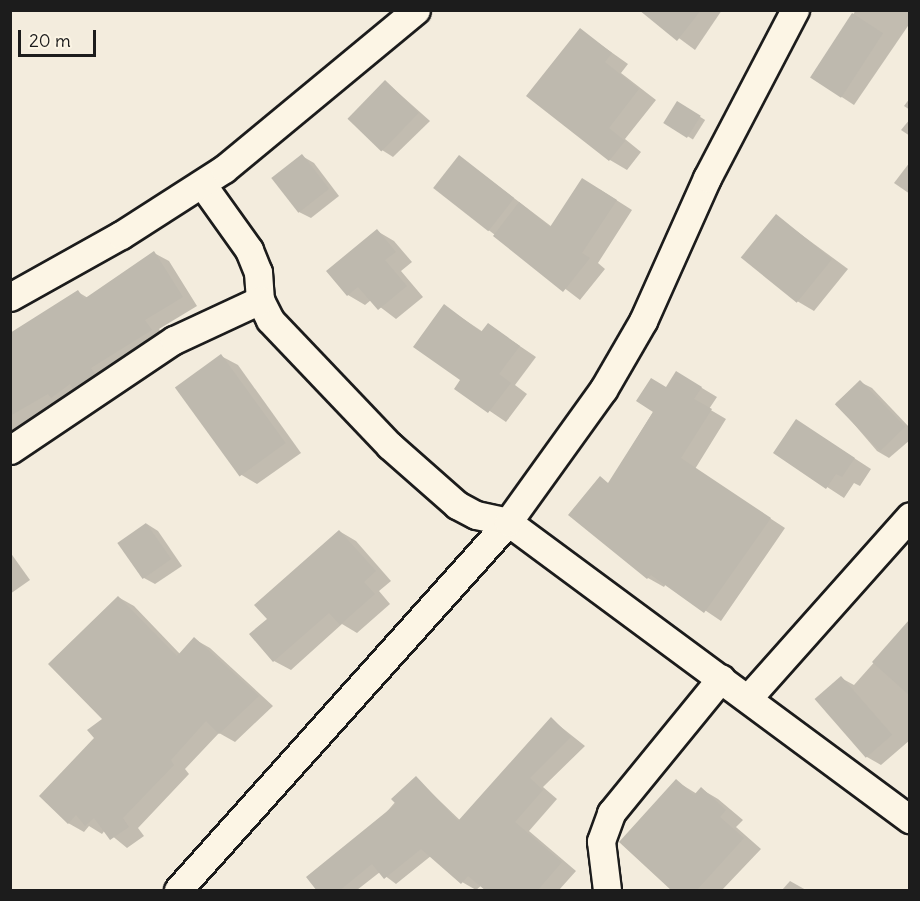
<!DOCTYPE html>
<style>
body{margin:0}
#map{position:relative;width:920px;height:901px;overflow:hidden;background:#f3ecdd;font-family:Delius,sans-serif}
div>[style]{position:absolute}
[style*='--x']{left:calc(var(--x)*1px);top:calc(var(--y)*1px);width:calc(var(--w)*1px);rotate:calc(var(--a)*1deg)}
.shadow>*{inset:0;background:#0003;transform-origin:0 0}
.building>*{inset:0;background:#beb9ae;transform-origin:0 0}
.roads{filter:drop-shadow(2px 0 #1c1c1c) drop-shadow(-2px 0 #1c1c1c) drop-shadow(0 2px #1c1c1c) drop-shadow(0 -2px #1c1c1c)}
.minor>*{height:27px;margin:-13.5px;padding:0 13.5px;transform-origin:13.5px;border-radius:13.5px;background:#fcf5e5}
span{translate:-50% -50%;white-space:nowrap;text-align:center;line-height:1.15;-webkit-text-stroke:4.5px #fcf5e5;paint-order:stroke}
.frame{position:absolute;inset:0;border:12px solid #1c1c1c;pointer-events:none}
.scale{position:absolute;left:18px;top:30px;width:78px;height:27px;box-sizing:border-box;border:3px solid #1c1c1c;border-top:0;padding-left:8px;font-size:18px;line-height:21px;white-space:nowrap;color:#1c1c1c;-webkit-text-stroke:4px #fcf5e5;paint-order:stroke}
</style>
<div id="map">
<div class="shadow">
<i style="clip-path:polygon(641px 10px,722px 10px,695px 50px)"></i>
<i style="clip-path:polygon(856px 10px,910px 10px,910px 23px,854px 105px,811px 77px)"></i>
<i style="clip-path:polygon(580px 30px,628px 64px,621px 73px,656px 100px,625px 139px,641px 152px,627px 170px,610px 160px)"></i>
<i style="clip-path:polygon(385px 81px,430px 121px,393px 157px,382px 150px)"></i>
<i style="clip-path:polygon(910px 98px,910px 110px,904px 106px)"></i>
<i style="left:678px;top:103px;width:32px;height:23px;rotate:32deg"></i>
<i style="clip-path:polygon(910px 119px,910px 136px,901px 130px)"></i>
<i style="clip-path:polygon(302px 156px,314px 163px,339px 196px,311px 218px,299px 212px)"></i>
<i style="clip-path:polygon(460px 157px,552px 227px,599px 189px,632px 210px,598px 263px,605px 269px,580px 300px,482px 225px)"></i>
<i style="clip-path:polygon(910px 162px,910px 194px,894px 183px)"></i>
<i style="clip-path:polygon(776px 216px,848px 269px,814px 311px,797px 301px)"></i>
<i style="clip-path:polygon(377px 231px,394px 241px,412px 262px,401px 271px,423px 297px,396px 319px,371px 300px,365px 305px,348px 295px,329px 272px)"></i>
<i style="clip-path:polygon(154px 253px,169px 261px,197px 306px,159px 329px,166px 339px,10px 433px,10px 353px,78px 292px,88px 298px)"></i>
<i style="clip-path:polygon(444px 306px,483px 332px,489px 325px,536px 357px,515px 385px,527px 394px,506px 422px,456px 388px,462px 380px)"></i>
<i style="clip-path:polygon(221px 356px,238px 365px,301px 453px,257px 484px,240px 474px)"></i>
<i style="clip-path:polygon(692px 382px,717px 397px,709px 409px,726px 419px,695px 469px,785px 528px,721px 621px,666px 584px,664px 587px,648px 578px,570px 515px,600px 478px,609px 484px,667px 389px)"></i>
<i style="clip-path:polygon(860px 382px,872px 388px,910px 428px,910px 440px,889px 458px,877px 451px,836px 403px)"></i>
<i style="clip-path:polygon(797px 421px,871px 469px,860px 486px,854px 483px,844px 498px,775px 453px)"></i>
<i style="clip-path:polygon(147px 524px,158px 531px,182px 566px,155px 584px,144px 578px)"></i>
<i style="clip-path:polygon(339px 531px,356px 541px,391px 581px,379px 591px,390px 604px,357px 633px,342px 624px,291px 670px,274px 661px,251px 634px,269px 619px)"></i>
<i style="clip-path:polygon(10px 552px,30px 580px,10px 594px)"></i>
<i style="clip-path:polygon(118px 597px,134px 606px,180px 654px,194px 639px,210px 648px,273px 706px,235px 742px,219px 733px,185px 769px,189px 774px,138px 828px,144px 836px,127px 848px,105px 830px,102px 834px,89px 826px,84px 832px,68px 823px,104px 719px)"></i>
<i style="clip-path:polygon(910px 622px,910px 740px,881px 765px,867px 757px,816px 699px,841px 678px,854px 685px)"></i>
<i style="clip-path:polygon(551px 719px,585px 746px,543px 787px,557px 799px,529px 831px,576px 871px,559px 890px,488px 890px,482px 885px,476px 890px,462px 882px)"></i>
<i style="clip-path:polygon(416px 778px,467px 827px,396px 884px,380px 872px,357px 890px,319px 890px)"></i>
<i style="clip-path:polygon(676px 781px,697px 794px,701px 789px,718px 799px,743px 820px,736px 827px,761px 849px,722px 890px,674px 890px)"></i>
<i style="clip-path:polygon(790px 881px,806px 890px,782px 890px)"></i>
</div>
<div class="building">
<i style="clip-path:polygon(639px 10px,701px 10px,677px 41px)"></i>
<i style="left:852px;top:13px;width:37px;height:77px;rotate:33deg"></i>
<i style="clip-path:polygon(580px 28px,612px 53px,605px 62px,639px 89px,609px 128px,625px 141px,609px 161px,526px 96px)"></i>
<i style="left:385px;top:80px;width:47px;height:54px;rotate:44deg"></i>
<i style="left:677px;top:101px;width:28px;height:26px;rotate:32deg"></i>
<i style="left:302px;top:154px;width:44px;height:39px;rotate:52deg"></i>
<i style="left:459px;top:155px;width:70px;height:42px;rotate:38deg"></i>
<i style="clip-path:polygon(582px 178px,617px 200px,582px 253px,590px 258px,563px 292px,493px 236px,519px 202px,550px 227px)"></i>
<i style="left:776px;top:214px;width:72px;height:56px;rotate:39deg"></i>
<i style="clip-path:polygon(377px 229px,396px 252px,385px 260px,407px 286px,378px 310px,358px 287px,347px 296px,326px 271px)"></i>
<i style="clip-path:polygon(154px 251px,183px 297px,145px 320px,152px 330px,91px 368px,95px 374px,73px 389px,70px 384px,51px 398px,48px 394px,10px 416px,10px 333px,78px 290px,84px 299px)"></i>
<i style="clip-path:polygon(444px 304px,481px 332px,488px 323px,520px 346px,499px 374px,511px 383px,488px 413px,454px 389px,460px 380px,413px 347px)"></i>
<i style="left:221px;top:354px;width:110px;height:57px;rotate:54deg"></i>
<i style="clip-path:polygon(676px 371px,702px 387px,694px 399px,712px 409px,681px 458px,771px 518px,704px 613px,651px 575px,647px 579px,568px 515px,600px 476px,608px 483px,653px 412px,636px 401px,651px 378px,666px 387px)"></i>
<i style="left:860px;top:380px;width:65px;height:35px;rotate:46deg"></i>
<i style="clip-path:polygon(796px 419px,855px 458px,842px 477px,836px 474px,826px 489px,773px 453px)"></i>
<i style="left:146px;top:523px;width:44px;height:35px;rotate:55deg"></i>
<i style="clip-path:polygon(339px 530px,376px 571px,364px 582px,375px 594px,340px 625px,329px 613px,273px 662px,249px 634px,267px 619px,254px 605px)"></i>
<i style="clip-path:polygon(118px 596px,177px 656px,194px 637px,259px 696px,219px 734px,206px 721px,171px 760px,174px 765px,123px 818px,129px 827px,110px 840px,94px 818px,85px 826px,76px 815px,68px 824px,39px 796px,94px 738px,87px 730px,102px 719px,48px 664px)"></i>
<i style="clip-path:polygon(909px 620px,909px 695px,872px 662px)"></i>
<i style="left:841px;top:676px;width:78px;height:35px;rotate:49deg"></i>
<i style="clip-path:polygon(551px 717px,571px 737px,530px 778px,543px 790px,515px 822px,562px 862px,537px 891px,486px 891px,468px 876px,461px 884px,421px 849px,384px 879px,372px 864px,339px 891px,317px 891px,306px 877px,396px 804px,391px 799px,416px 776px,458px 821px)"></i>
<i style="clip-path:polygon(676px 779px,694px 795px,701px 787px,726px 810px,720px 817px,744px 838px,696px 891px,672px 891px,619px 842px)"></i>
</div>
<div class="roads">
<div class="minor">
<i style="--x:202;--y:184;--w:81;--a:54.5"></i>
<i style="--x:249;--y:250;--w:24;--a:68"></i>
<i style="--x:258;--y:272;--w:28;--a:86"></i>
<i style="--x:260;--y:300;--w:22;--a:63"></i>
<i style="--x:270;--y:320;--w:173;--a:46.4"></i>
<i style="--x:389;--y:445;--w:91;--a:41.4"></i>
<i style="--x:457;--y:505;--w:21;--a:28"></i>
<i style="--x:476;--y:515;--w:33;--a:12"></i>
<i style="--x:508;--y:522;--w:500;--a:36.5"></i>
<i style="--x:10;--y:297;--w:127;--a:-29.2"></i>
<i style="--x:121;--y:235;--w:122;--a:-32.7"></i>
<i style="--x:224;--y:169;--w:249;--a:-39.6"></i>
<i style="--x:10;--y:450;--w:197;--a:-33.9"></i>
<i style="--x:174;--y:340;--w:95;--a:-24.9"></i>
<i style="--x:749;--y:697;--w:242;--a:-48.3"></i>
<i style="--x:178;--y:890;--w:494;--a:-48.1"></i>
<i style="--x:508;--y:522;--w:163;--a:-54.3"></i>
<i style="--x:603;--y:390;--w:80;--a:-59.9"></i>
<i style="--x:643;--y:321;--w:157;--a:-65.9"></i>
<i style="--x:707;--y:178;--w:190;--a:-62.4"></i>
<i style="--x:607;--y:890;--w:49;--a:-97"></i>
<i style="--x:601;--y:841;--w:30;--a:-70"></i>
<i style="--x:611;--y:813;--w:174;--a:-50.8"></i>
</div>
</div>
<div class="frame"></div>
<div class="scale">20 m</div>
</div>
